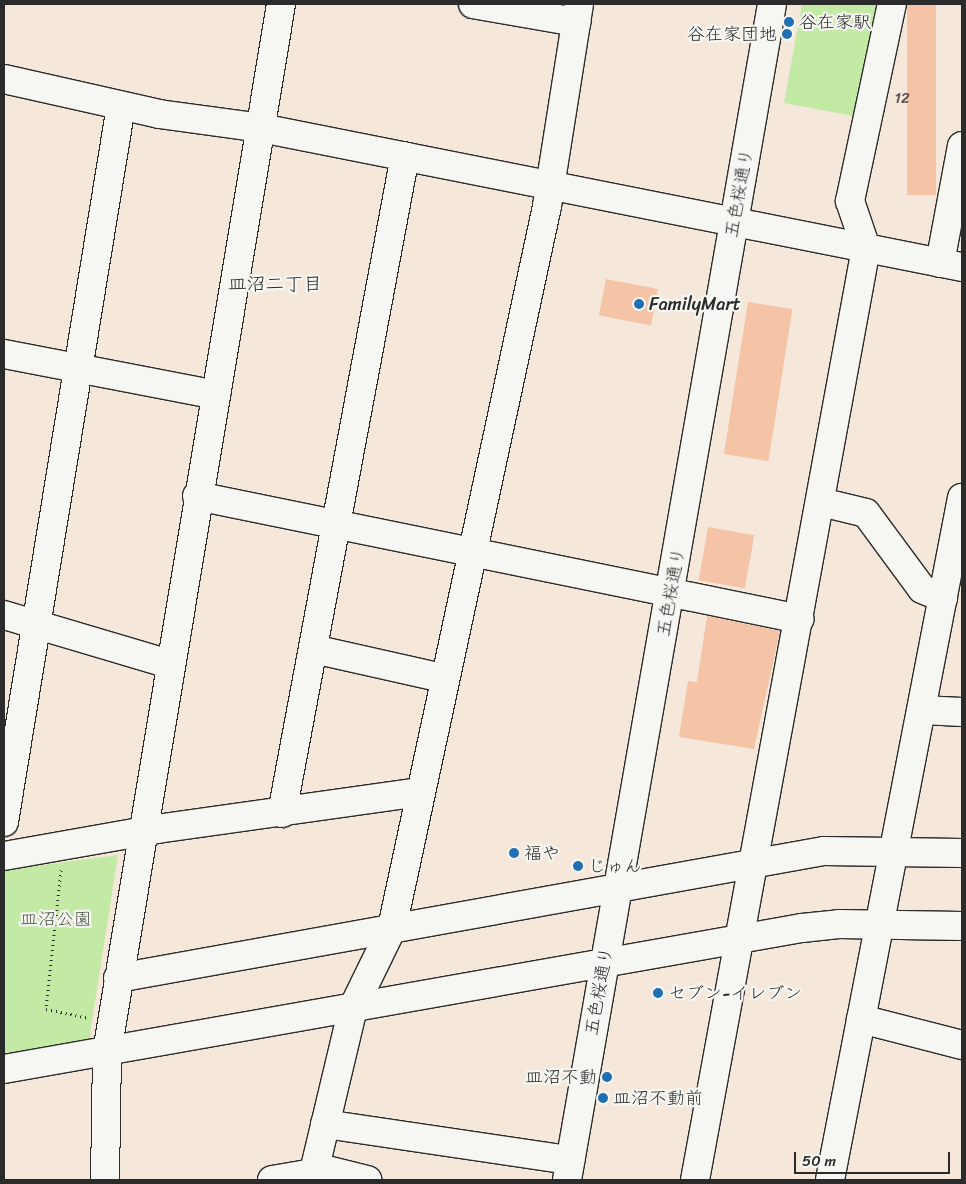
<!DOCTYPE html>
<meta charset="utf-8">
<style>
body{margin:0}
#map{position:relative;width:966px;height:1184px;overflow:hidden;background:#f6e7db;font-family:Sriracha,"Klee One",sans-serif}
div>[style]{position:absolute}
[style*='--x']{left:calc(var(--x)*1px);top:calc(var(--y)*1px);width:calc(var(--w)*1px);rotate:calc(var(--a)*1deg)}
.green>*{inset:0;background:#c3eaa5}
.building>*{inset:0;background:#f5c3a6;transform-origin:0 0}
.path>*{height:3px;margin-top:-1.5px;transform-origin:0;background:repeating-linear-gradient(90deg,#2b2b2b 0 1px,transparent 0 5px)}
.roads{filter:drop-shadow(1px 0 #2b2b2b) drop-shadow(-1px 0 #2b2b2b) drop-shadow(0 1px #2b2b2b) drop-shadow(0 -1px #2b2b2b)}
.minor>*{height:28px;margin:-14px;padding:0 14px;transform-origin:14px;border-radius:14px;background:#f6f6f2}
.dots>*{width:14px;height:14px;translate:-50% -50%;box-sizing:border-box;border:2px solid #f6f6f2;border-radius:50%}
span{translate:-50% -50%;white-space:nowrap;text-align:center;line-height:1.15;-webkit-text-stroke:4.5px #f6f6f2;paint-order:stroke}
.number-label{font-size:15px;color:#5e514a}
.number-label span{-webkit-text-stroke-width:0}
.poi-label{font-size:18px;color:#2b2b2b}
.left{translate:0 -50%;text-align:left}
.right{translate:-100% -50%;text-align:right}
.street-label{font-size:18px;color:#2b2b2b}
.park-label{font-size:18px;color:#515b4a}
.neighbourhood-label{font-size:19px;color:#2b2b2b}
.frame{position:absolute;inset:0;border:5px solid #2b2b2b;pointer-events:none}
.scale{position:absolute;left:794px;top:1152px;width:156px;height:22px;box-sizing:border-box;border:2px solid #2b2b2b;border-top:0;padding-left:6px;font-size:15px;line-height:18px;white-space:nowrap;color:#2b2b2b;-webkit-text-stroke:4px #f6f6f2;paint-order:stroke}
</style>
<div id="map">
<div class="green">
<i style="clip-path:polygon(802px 4px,881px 4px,859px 117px,784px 103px)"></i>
<i style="clip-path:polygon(118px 855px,89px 1041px,4px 1053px,4px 870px)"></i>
</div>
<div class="building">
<i style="left:907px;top:4px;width:29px;height:191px"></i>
<i style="left:606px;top:279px;width:53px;height:37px;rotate:11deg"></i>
<i style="left:748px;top:302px;width:45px;height:154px;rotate:9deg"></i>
<i style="left:708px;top:527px;width:47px;height:54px;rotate:10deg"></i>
<i style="clip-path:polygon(707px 616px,780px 631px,754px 749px,679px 737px,688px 681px,697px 682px)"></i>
</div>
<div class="path">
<i style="--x:61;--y:870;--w:140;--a:96.2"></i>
<i style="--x:46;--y:1009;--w:44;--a:11.8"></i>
</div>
<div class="roads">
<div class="minor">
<i style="--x:473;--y:4;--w:105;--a:9.9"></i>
<i style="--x:4;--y:79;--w:159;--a:12.7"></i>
<i style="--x:159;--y:114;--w:103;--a:7.8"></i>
<i style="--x:261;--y:128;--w:715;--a:11.22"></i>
<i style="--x:940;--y:263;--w:119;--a:-79.4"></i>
<i style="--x:4;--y:354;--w:216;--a:10.9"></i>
<i style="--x:197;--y:496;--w:615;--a:11.53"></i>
<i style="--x:821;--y:502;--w:46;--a:13.7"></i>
<i style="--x:866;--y:513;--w:94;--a:53.6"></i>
<i style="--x:922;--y:589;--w:23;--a:23"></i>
<i style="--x:4;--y:615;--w:172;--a:16.5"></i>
<i style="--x:313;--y:649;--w:133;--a:12.6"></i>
<i style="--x:922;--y:710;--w:40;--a:2.9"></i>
<i style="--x:282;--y:813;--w:668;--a:-79.4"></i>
<i style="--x:4;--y:822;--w:725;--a:-80.72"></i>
<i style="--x:4;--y:856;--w:155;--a:-10"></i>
<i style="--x:157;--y:829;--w:265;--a:-8"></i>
<i style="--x:118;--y:978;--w:717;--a:-10.2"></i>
<i style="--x:824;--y:851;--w:138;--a:0.8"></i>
<i style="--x:861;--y:1019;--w:104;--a:14.4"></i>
<i style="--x:4;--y:1069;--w:810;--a:-10.02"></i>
<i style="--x:802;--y:928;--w:37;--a:-6"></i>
<i style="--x:839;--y:924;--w:123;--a:0.9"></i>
<i style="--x:325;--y:1124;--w:248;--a:8.4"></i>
<i style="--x:315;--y:1167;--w:54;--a:14"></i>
<i style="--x:105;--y:1180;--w:128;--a:-89.1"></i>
<i style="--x:107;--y:1052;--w:1062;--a:-80.57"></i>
<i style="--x:272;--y:1180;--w:43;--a:-9.5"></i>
<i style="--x:312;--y:1180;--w:177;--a:-76.6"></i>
<i style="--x:353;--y:1008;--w:89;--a:-64"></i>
<i style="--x:392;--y:928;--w:738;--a:-77.88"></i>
<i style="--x:547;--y:206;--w:205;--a:-81"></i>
<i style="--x:567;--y:1180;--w:1194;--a:-80.11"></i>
<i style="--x:695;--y:1180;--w:948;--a:-79.6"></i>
<i style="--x:866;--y:248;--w:50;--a:-108.8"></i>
<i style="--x:850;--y:201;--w:201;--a:-78"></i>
<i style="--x:830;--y:1180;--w:695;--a:-79.05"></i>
</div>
</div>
<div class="dots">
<i style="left:789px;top:22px;background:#1f6fb2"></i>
<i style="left:787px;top:34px;background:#1f6fb2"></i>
<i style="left:639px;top:304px;background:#1f6fb2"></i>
<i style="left:514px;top:853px;background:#1f6fb2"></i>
<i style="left:578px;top:866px;background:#1f6fb2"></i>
<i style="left:658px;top:993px;background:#1f6fb2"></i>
<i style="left:607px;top:1077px;background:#1f6fb2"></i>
<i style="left:603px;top:1098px;background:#1f6fb2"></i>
</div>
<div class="number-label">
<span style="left:902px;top:99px">12</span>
</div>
<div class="poi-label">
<span class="left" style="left:799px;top:22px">谷在家駅</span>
<span class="right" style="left:777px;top:34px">谷在家団地</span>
<span class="left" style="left:649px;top:304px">FamilyMart</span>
<span class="left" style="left:524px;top:853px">福や</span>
<span class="left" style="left:588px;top:866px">じゅん</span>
<span class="left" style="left:668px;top:993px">セブン-イレブン</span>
<span class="right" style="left:597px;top:1077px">皿沼不動</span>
<span class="left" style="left:613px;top:1098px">皿沼不動前</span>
</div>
<div class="street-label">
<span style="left:739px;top:193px;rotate:-80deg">五色桜通り</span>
<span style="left:671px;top:592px;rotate:-80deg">五色桜通り</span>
<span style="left:599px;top:991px;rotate:-80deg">五色桜通り</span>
</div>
<div class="park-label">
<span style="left:56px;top:919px">皿沼公園</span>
</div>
<div class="neighbourhood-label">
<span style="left:275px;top:284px">皿沼二丁目</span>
</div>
<div class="frame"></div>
<div class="scale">50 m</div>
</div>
